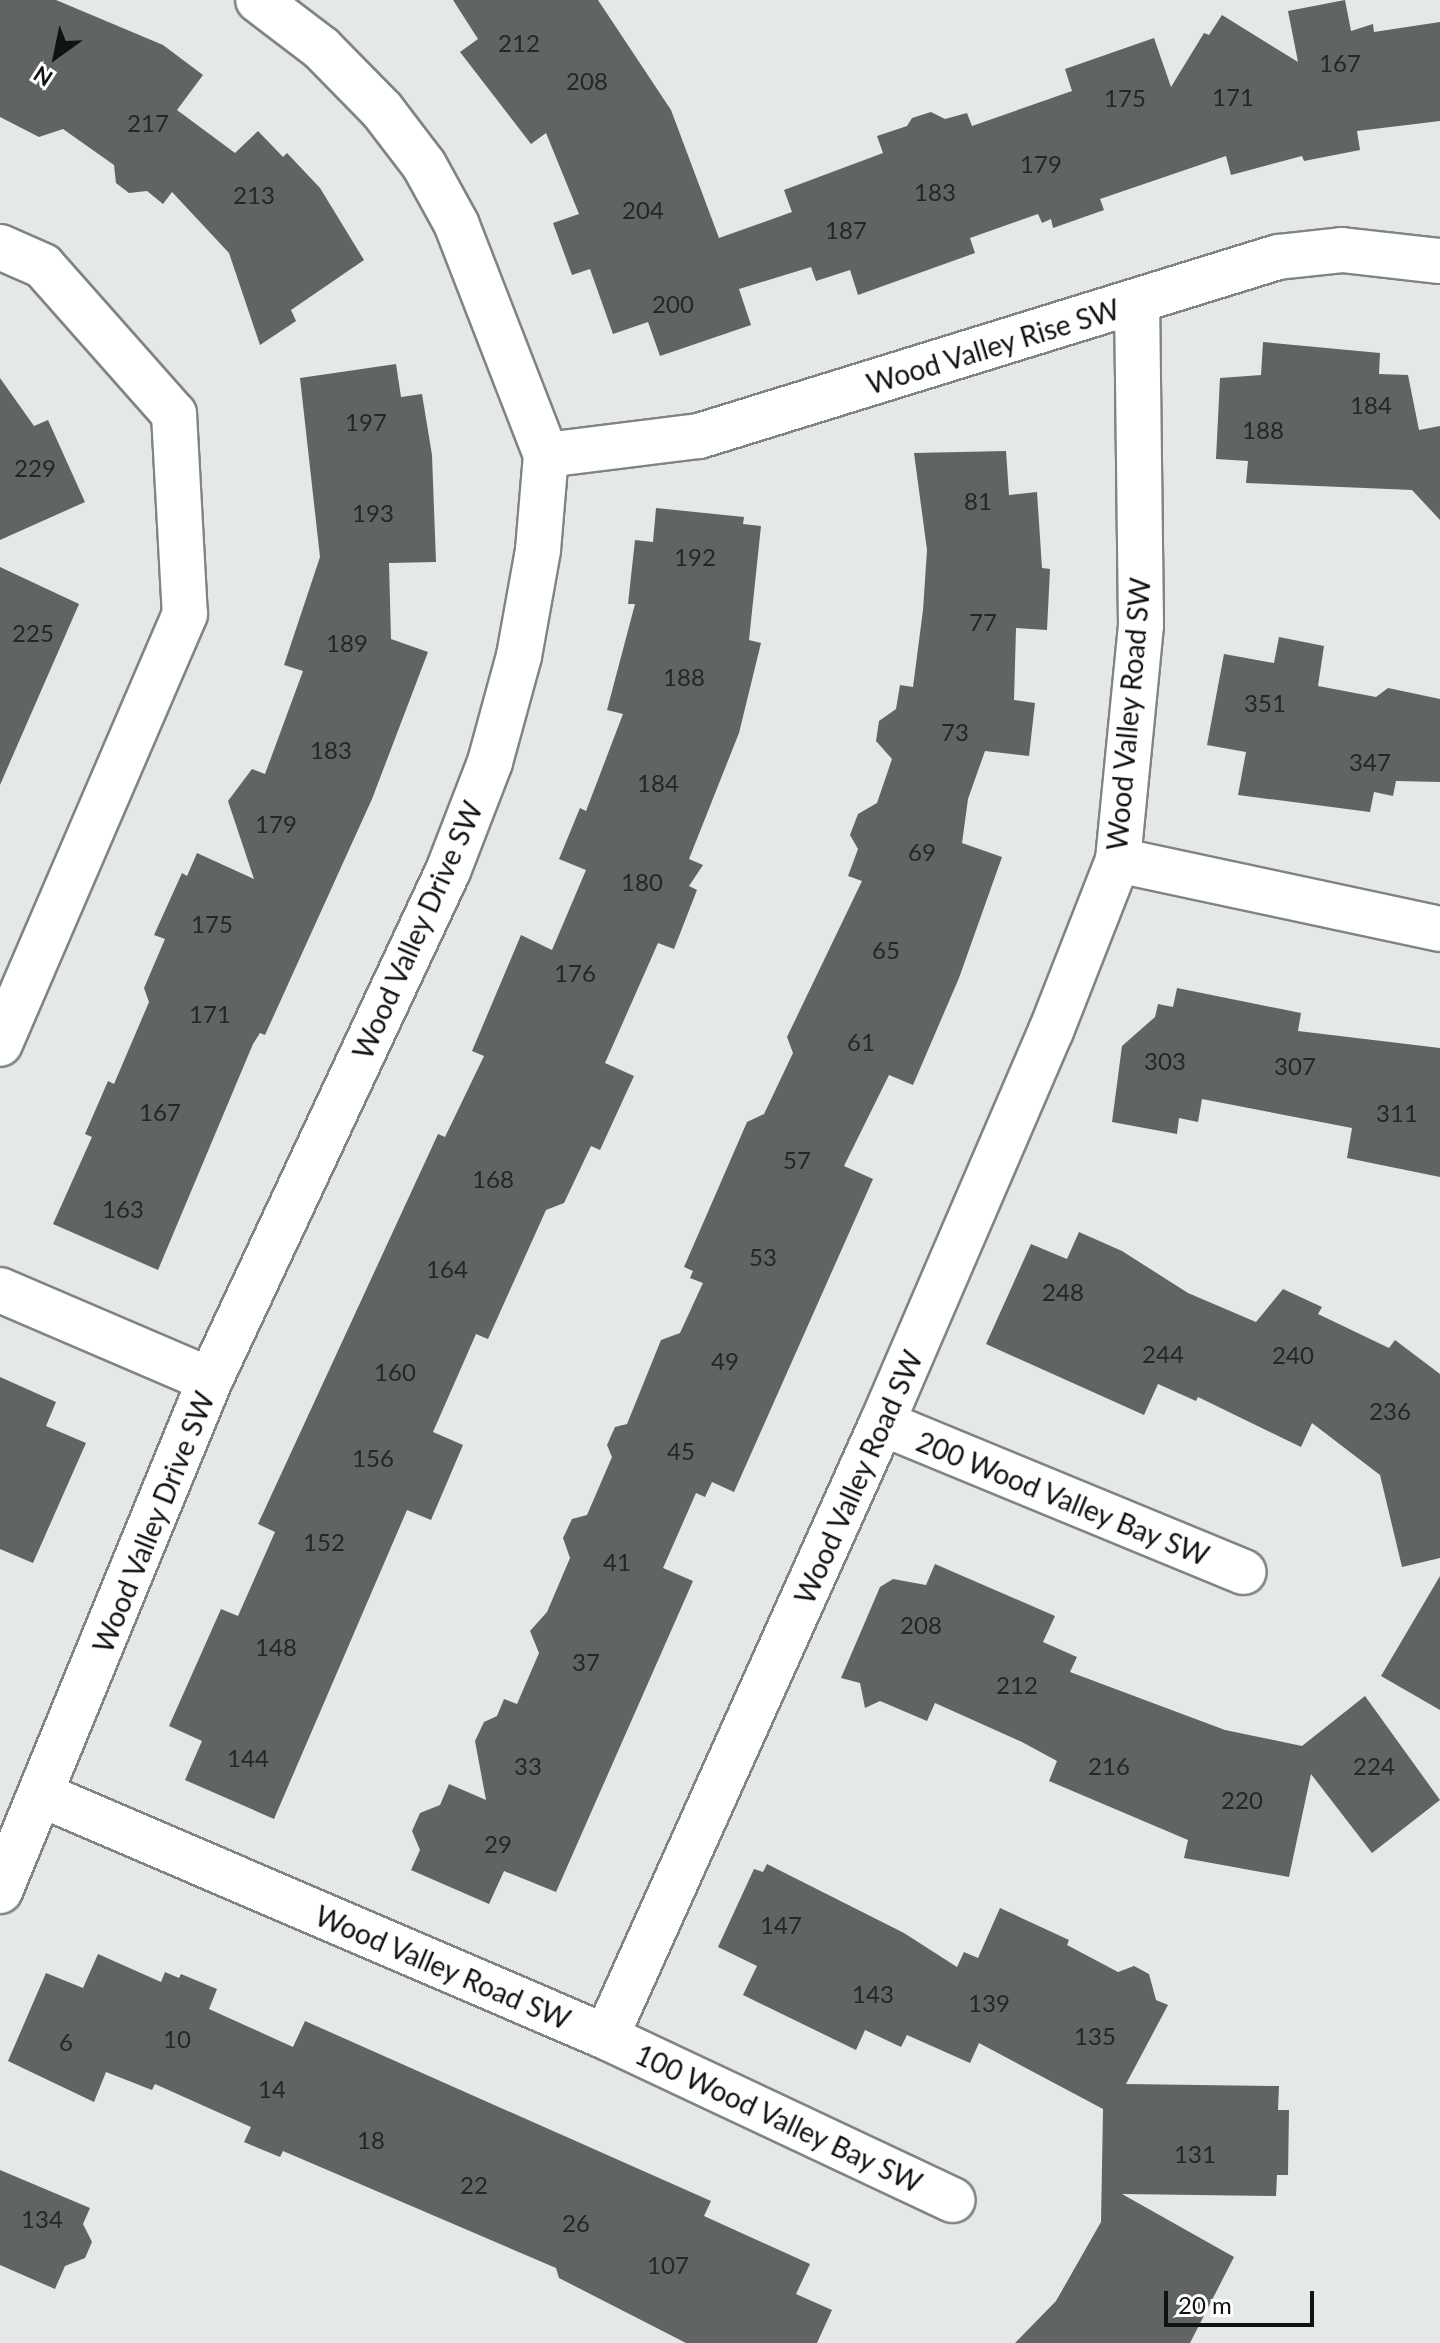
<!DOCTYPE html>
<style>
body{margin:0}
#map{position:relative;width:1440px;height:2343px;overflow:hidden;background:#e4e8e9;font-family:Lato,sans-serif}
div>[style]{position:absolute}
[style*='--x']{left:calc(var(--x)*1px);top:calc(var(--y)*1px);width:calc(var(--w)*1px);rotate:calc(var(--a)*1deg)}
.building>*{inset:0;background:#606465}
.roads{filter:drop-shadow(2px 0 #808485) drop-shadow(-2px 0 #808485) drop-shadow(0 2px #808485) drop-shadow(0 -2px #808485)}
.minor>*{height:44px;margin:-22px;padding:0 22px;transform-origin:22px;border-radius:22px;background:#fff}
span{translate:-50% -50%;white-space:nowrap;text-align:center;line-height:1.15;-webkit-text-stroke:7px #fff;paint-order:stroke}
.number-label{font-size:24px;color:#252628}
.number-label span{-webkit-text-stroke-width:0}
.street-label{font-size:28px;color:#111213}
.north{position:absolute;left:16px;top:16px;width:80px;height:80px;-webkit-text-stroke:6px #fff;paint-order:stroke;rotate:213deg;font-size:22px;font-weight:700;line-height:32px;text-align:center;color:#111213}
.north::after{content:'';display:block;margin:auto;width:28px;height:36px;background:#111213;clip-path:polygon(50% 0,100% 100%,50% 72%,0 100%)}
.scale{position:absolute;left:1164px;top:2291px;width:150px;height:36px;box-sizing:border-box;border:4px solid #111213;border-top:0;padding-left:10px;font-size:24px;line-height:28px;white-space:nowrap;color:#111213;-webkit-text-stroke:6px #fff;paint-order:stroke}
</style>
<div id="map">
<div class="building">
<i style="clip-path:polygon(0 0,56px 0,163px 45px,203px 75px,177px 110px,235px 153px,258px 131px,283px 157px,287px 153px,320px 188px,364px 260px,291px 310px,296px 321px,260px 345px,229px 253px,172px 192px,163px 204px,147px 191px,129px 193px,116px 183px,114px 165px,63px 129px,39px 137px,0 117px)"></i>
<i style="clip-path:polygon(453px 0,598px 0,671px 110px,719px 238px,792px 212px,784px 190px,883px 153px,877px 136px,907px 126px,912px 118px,931px 112px,945px 119px,967px 113px,972px 126px,1072px 91px,1065px 69px,1154px 38px,1171px 87px,1204px 33px,1209px 35px,1222px 15px,1298px 62px,1288px 11px,1345px 0,1351px 31px,1373px 24px,1374px 32px,1440px 22px,1440px 121px,1357px 131px,1360px 150px,1304px 161px,1302px 156px,1231px 175px,1226px 156px,1100px 199px,1104px 210px,1053px 228px,1051px 219px,1042px 223px,1038px 214px,970px 238px,975px 253px,858px 295px,850px 270px,816px 281px,811px 267px,739px 289px,751px 325px,660px 356px,648px 322px,613px 334px,590px 269px,572px 275px,553px 223px,579px 214px,546px 133px,531px 144px,460px 52px,478px 39px)"></i>
<i style="clip-path:polygon(1263px 342px,1380px 353px,1379px 374px,1408px 375px,1419px 430px,1440px 426px,1440px 520px,1412px 490px,1246px 483px,1248px 461px,1216px 459px,1220px 378px,1261px 375px)"></i>
<i style="clip-path:polygon(396px 364px,401px 397px,422px 394px,432px 455px,436px 562px,389px 563px,391px 639px,428px 652px,372px 799px,265px 1035px,260px 1033px,253px 1044px,158px 1270px,53px 1224px,92px 1137px,85px 1134px,108px 1081px,114px 1084px,149px 1002px,144px 988px,165px 939px,154px 935px,182px 873px,187px 876px,197px 853px,254px 879px,228px 801px,252px 769px,265px 774px,303px 671px,284px 665px,320px 557px,300px 378px)"></i>
<i style="clip-path:polygon(0 378px,34px 426px,48px 420px,85px 502px,0 540px)"></i>
<i style="clip-path:polygon(1006px 451px,1009px 495px,1037px 492px,1042px 568px,1050px 569px,1047px 630px,1016px 628px,1014px 700px,1035px 703px,1029px 756px,985px 751px,968px 799px,962px 843px,1002px 857px,959px 978px,913px 1085px,889px 1075px,844px 1166px,873px 1179px,734px 1492px,712px 1482px,705px 1497px,696px 1493px,663px 1568px,693px 1581px,556px 1892px,504px 1871px,489px 1904px,411px 1870px,420px 1850px,412px 1831px,420px 1813px,440px 1805px,449px 1784px,486px 1800px,475px 1741px,484px 1722px,497px 1716px,504px 1699px,517px 1704px,539px 1653px,530px 1631px,547px 1612px,570px 1558px,563px 1538px,572px 1519px,587px 1515px,612px 1457px,607px 1445px,615px 1427px,627px 1424px,661px 1340px,680px 1333px,703px 1283px,690px 1278px,693px 1271px,684px 1267px,747px 1122px,764px 1114px,793px 1053px,787px 1037px,862px 881px,848px 876px,858px 849px,850px 835px,858px 814px,877px 803px,892px 759px,876px 741px,879px 721px,896px 709px,900px 685px,913px 687px,923px 610px,927px 550px,914px 453px)"></i>
<i style="clip-path:polygon(656px 508px,744px 517px,743px 524px,761px 526px,749px 640px,761px 643px,739px 733px,689px 859px,703px 865px,689px 886px,697px 890px,674px 949px,658px 943px,605px 1063px,634px 1076px,600px 1150px,591px 1146px,564px 1203px,546px 1210px,488px 1339px,476px 1334px,433px 1432px,463px 1445px,431px 1520px,407px 1510px,274px 1819px,185px 1780px,202px 1741px,169px 1726px,221px 1609px,238px 1616px,275px 1532px,258px 1524px,438px 1134px,445px 1137px,484px 1056px,472px 1051px,521px 935px,552px 950px,586px 870px,559px 859px,580px 808px,586px 811px,623px 714px,607px 710px,635px 604px,628px 604px,635px 540px,653px 542px)"></i>
<i style="clip-path:polygon(0 567px,79px 604px,0 785px)"></i>
<i style="clip-path:polygon(1279px 637px,1324px 646px,1318px 686px,1376px 697px,1388px 688px,1440px 699px,1440px 782px,1396px 781px,1393px 796px,1374px 792px,1370px 812px,1238px 795px,1246px 752px,1207px 745px,1224px 654px,1274px 663px)"></i>
<i style="clip-path:polygon(1177px 988px,1301px 1013px,1298px 1031px,1440px 1048px,1440px 1177px,1347px 1158px,1352px 1128px,1202px 1099px,1198px 1122px,1179px 1118px,1177px 1134px,1112px 1122px,1122px 1046px,1155px 1017px,1158px 1004px,1173px 1007px)"></i>
<i style="clip-path:polygon(1079px 1232px,1122px 1251px,1188px 1293px,1256px 1322px,1283px 1289px,1322px 1307px,1318px 1314px,1389px 1348px,1395px 1340px,1440px 1374px,1440px 1558px,1402px 1567px,1380px 1475px,1312px 1423px,1301px 1447px,1198px 1397px,1196px 1401px,1158px 1384px,1144px 1415px,986px 1344px,1031px 1244px,1067px 1259px)"></i>
<i style="clip-path:polygon(0 1377px,56px 1402px,46px 1426px,86px 1443px,33px 1563px,0 1549px)"></i>
<i style="clip-path:polygon(935px 1564px,1055px 1616px,1043px 1642px,1077px 1657px,1070px 1672px,1225px 1730px,1302px 1746px,1365px 1696px,1440px 1800px,1372px 1853px,1311px 1774px,1289px 1877px,1184px 1858px,1188px 1840px,1049px 1781px,1057px 1761px,1022px 1742px,935px 1703px,927px 1721px,880px 1701px,865px 1708px,860px 1683px,841px 1678px,880px 1587px,893px 1579px,926px 1585px)"></i>
<i style="clip-path:polygon(1440px 1576px,1440px 1710px,1381px 1676px)"></i>
<i style="clip-path:polygon(767px 1864px,904px 1933px,957px 1967px,964px 1952px,978px 1958px,1000px 1908px,1069px 1940px,1067px 1945px,1118px 1972px,1134px 1966px,1149px 1974px,1156px 2000px,1168px 2005px,1126px 2084px,1279px 2086px,1278px 2110px,1289px 2110px,1288px 2175px,1277px 2175px,1276px 2196px,1122px 2194px,1234px 2257px,1190px 2343px,1015px 2343px,1056px 2301px,1101px 2222px,1103px 2109px,979px 2043px,970px 2063px,907px 2035px,901px 2047px,865px 2030px,856px 2050px,743px 1995px,757px 1966px,718px 1947px,754px 1869px,763px 1872px)"></i>
<i style="clip-path:polygon(98px 1954px,161px 1982px,165px 1972px,179px 1978px,181px 1974px,217px 1989px,209px 2009px,293px 2047px,305px 2021px,711px 2201px,704px 2216px,810px 2264px,796px 2294px,832px 2310px,817px 2343px,686px 2343px,559px 2278px,556px 2268px,283px 2151px,280px 2157px,244px 2142px,251px 2127px,155px 2084px,152px 2090px,106px 2072px,94px 2102px,8px 2061px,46px 1973px,83px 1988px)"></i>
<i style="clip-path:polygon(0 2170px,90px 2208px,83px 2224px,92px 2242px,85px 2258px,65px 2266px,55px 2289px,0 2265px)"></i>
</div>
<div class="roads">
<div class="minor">
<i style="--x:0;--y:247;--w:47;--a:23.8"></i>
<i style="--x:43;--y:266;--w:198;--a:48.5"></i>
<i style="--x:174;--y:414;--w:200;--a:86.9"></i>
<i style="--x:185;--y:614;--w:468;--a:113.3"></i>
<i style="--x:546;--y:455;--w:154;--a:-7.1"></i>
<i style="--x:699;--y:436;--w:606;--a:-17.18"></i>
<i style="--x:1278;--y:257;--w:64;--a:-6.2"></i>
<i style="--x:1342;--y:250;--w:99;--a:6.4"></i>
<i style="--x:1118;--y:860;--w:329;--a:12.1"></i>
<i style="--x:0;--y:1290;--w:228;--a:23.2"></i>
<i style="--x:882;--y:1423;--w:391;--a:22.4"></i>
<i style="--x:42;--y:1795;--w:614;--a:23.22"></i>
<i style="--x:606;--y:2037;--w:673;--a:-65.8"></i>
<i style="--x:882;--y:1423;--w:427;--a:-66.7"></i>
<i style="--x:1051;--y:1031;--w:184;--a:-68.6"></i>
<i style="--x:1118;--y:860;--w:236;--a:-84.4"></i>
<i style="--x:1141;--y:625;--w:323;--a:-90.7"></i>
<i style="--x:0;--y:1891;--w:552;--a:-67.66"></i>
<i style="--x:210;--y:1380;--w:562;--a:-64.94"></i>
<i style="--x:448;--y:871;--w:117;--a:-68.9"></i>
<i style="--x:490;--y:762;--w:110;--a:-74.7"></i>
<i style="--x:519;--y:656;--w:108;--a:-79.8"></i>
<i style="--x:538;--y:550;--w:95;--a:-85.2"></i>
<i style="--x:546;--y:455;--w:247;--a:-111.2"></i>
<i style="--x:457;--y:225;--w:68;--a:-118.8"></i>
<i style="--x:424;--y:165;--w:69;--a:-127.4"></i>
<i style="--x:382;--y:110;--w:87;--a:-134.5"></i>
<i style="--x:321;--y:48;--w:79;--a:-142.7"></i>
<i style="--x:606;--y:2037;--w:383;--a:25.2"></i>
</div>
</div>
<div class="number-label">
<span style="left:519px;top:43px">212</span>
<span style="left:1340px;top:63px">167</span>
<span style="left:587px;top:81px">208</span>
<span style="left:1233px;top:97px">171</span>
<span style="left:1125px;top:98px">175</span>
<span style="left:148px;top:123px">217</span>
<span style="left:1041px;top:164px">179</span>
<span style="left:935px;top:192px">183</span>
<span style="left:254px;top:195px">213</span>
<span style="left:643px;top:210px">204</span>
<span style="left:846px;top:230px">187</span>
<span style="left:673px;top:304px">200</span>
<span style="left:1371px;top:405px">184</span>
<span style="left:366px;top:422px">197</span>
<span style="left:1263px;top:430px">188</span>
<span style="left:35px;top:468px">229</span>
<span style="left:978px;top:501px">81</span>
<span style="left:373px;top:513px">193</span>
<span style="left:695px;top:557px">192</span>
<span style="left:983px;top:622px">77</span>
<span style="left:33px;top:633px">225</span>
<span style="left:347px;top:643px">189</span>
<span style="left:684px;top:677px">188</span>
<span style="left:1265px;top:703px">351</span>
<span style="left:955px;top:732px">73</span>
<span style="left:331px;top:750px">183</span>
<span style="left:1370px;top:762px">347</span>
<span style="left:658px;top:783px">184</span>
<span style="left:276px;top:824px">179</span>
<span style="left:922px;top:852px">69</span>
<span style="left:642px;top:882px">180</span>
<span style="left:212px;top:924px">175</span>
<span style="left:886px;top:950px">65</span>
<span style="left:575px;top:973px">176</span>
<span style="left:210px;top:1014px">171</span>
<span style="left:861px;top:1042px">61</span>
<span style="left:1165px;top:1061px">303</span>
<span style="left:1295px;top:1066px">307</span>
<span style="left:160px;top:1112px">167</span>
<span style="left:1397px;top:1113px">311</span>
<span style="left:797px;top:1160px">57</span>
<span style="left:493px;top:1179px">168</span>
<span style="left:123px;top:1209px">163</span>
<span style="left:763px;top:1257px">53</span>
<span style="left:447px;top:1269px">164</span>
<span style="left:1063px;top:1292px">248</span>
<span style="left:1163px;top:1354px">244</span>
<span style="left:1293px;top:1355px">240</span>
<span style="left:725px;top:1361px">49</span>
<span style="left:395px;top:1372px">160</span>
<span style="left:1390px;top:1411px">236</span>
<span style="left:681px;top:1451px">45</span>
<span style="left:373px;top:1458px">156</span>
<span style="left:324px;top:1542px">152</span>
<span style="left:617px;top:1562px">41</span>
<span style="left:921px;top:1625px">208</span>
<span style="left:276px;top:1647px">148</span>
<span style="left:586px;top:1662px">37</span>
<span style="left:1017px;top:1685px">212</span>
<span style="left:248px;top:1758px">144</span>
<span style="left:528px;top:1766px">33</span>
<span style="left:1109px;top:1766px">216</span>
<span style="left:1374px;top:1766px">224</span>
<span style="left:1242px;top:1800px">220</span>
<span style="left:498px;top:1844px">29</span>
<span style="left:781px;top:1925px">147</span>
<span style="left:873px;top:1994px">143</span>
<span style="left:989px;top:2003px">139</span>
<span style="left:1095px;top:2036px">135</span>
<span style="left:177px;top:2039px">10</span>
<span style="left:66px;top:2042px">6</span>
<span style="left:272px;top:2089px">14</span>
<span style="left:371px;top:2140px">18</span>
<span style="left:1195px;top:2154px">131</span>
<span style="left:474px;top:2185px">22</span>
<span style="left:42px;top:2219px">134</span>
<span style="left:576px;top:2223px">26</span>
<span style="left:668px;top:2265px">107</span>
</div>
<div class="street-label">
<span style="left:993px;top:346px;rotate:-17deg">Wood Valley Rise SW</span>
<span style="left:1128px;top:714px;rotate:-85deg">Wood Valley Road SW</span>
<span style="left:417px;top:930px;rotate:-66deg">Wood Valley Drive SW</span>
<span style="left:858px;top:1477px;rotate:-66deg">Wood Valley Road SW</span>
<span style="left:1063px;top:1498px;rotate:22deg">200 Wood Valley Bay SW</span>
<span style="left:153px;top:1522px;rotate:-68deg">Wood Valley Drive SW</span>
<span style="left:443px;top:1967px;rotate:23deg">Wood Valley Road SW</span>
<span style="left:779px;top:2118px;rotate:25deg">100 Wood Valley Bay SW</span>
</div>
<div class="north">N</div>
<div class="scale">20 m</div>
</div>
